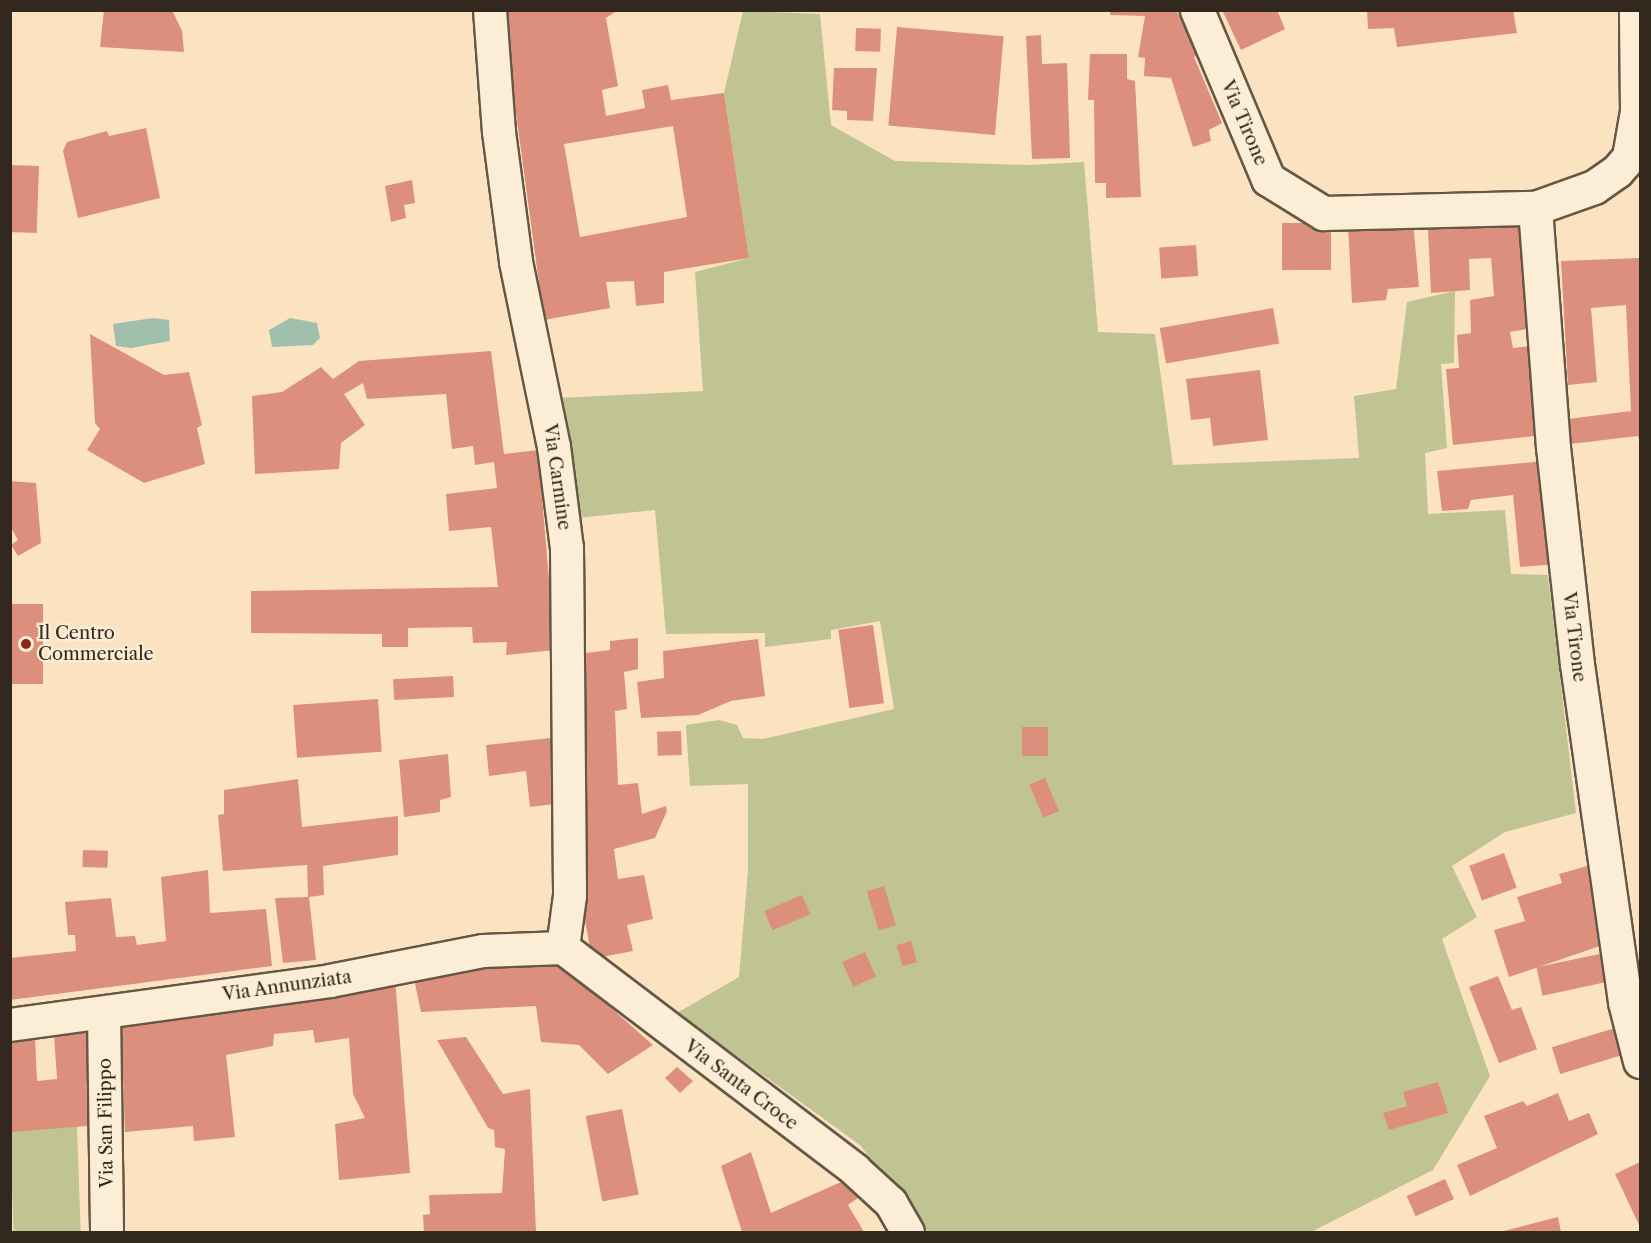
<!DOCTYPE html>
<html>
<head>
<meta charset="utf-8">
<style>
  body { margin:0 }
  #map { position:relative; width:1651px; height:1243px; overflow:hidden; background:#fbe3c1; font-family:"Libre Caslon Text",serif }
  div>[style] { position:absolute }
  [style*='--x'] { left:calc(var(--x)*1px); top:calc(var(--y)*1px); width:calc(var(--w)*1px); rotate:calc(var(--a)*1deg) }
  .green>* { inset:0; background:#c0c392; transform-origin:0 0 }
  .water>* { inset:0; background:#a0bfad }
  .building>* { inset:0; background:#dc8f7d; transform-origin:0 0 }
  .roads { filter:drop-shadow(2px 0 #645746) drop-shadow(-2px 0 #645746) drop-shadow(0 2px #645746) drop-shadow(0 -2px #645746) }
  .minor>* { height:32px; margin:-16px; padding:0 16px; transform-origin:16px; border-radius:16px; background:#fcedd7 }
  .tertiary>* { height:33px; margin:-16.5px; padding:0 16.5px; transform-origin:16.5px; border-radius:16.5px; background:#fcedd7 }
  .dots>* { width:16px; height:16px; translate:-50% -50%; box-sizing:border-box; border:3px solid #fcedd7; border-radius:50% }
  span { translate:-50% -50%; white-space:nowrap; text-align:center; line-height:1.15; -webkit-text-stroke:4.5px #fcedd7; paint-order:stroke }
  .street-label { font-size:18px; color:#32281d }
  .poi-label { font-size:18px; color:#32281d }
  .left { translate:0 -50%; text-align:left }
  .frame { position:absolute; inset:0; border:12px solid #32281d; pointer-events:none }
</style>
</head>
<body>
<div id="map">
  <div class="green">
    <div style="clip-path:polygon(743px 11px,820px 14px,831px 125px,895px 161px,1029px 165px,1084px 162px,1098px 332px,1155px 334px,1173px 465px,1359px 458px,1354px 396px,1396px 389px,1407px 302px,1455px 291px,1454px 363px,1441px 364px,1447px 448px,1425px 453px,1428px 514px,1505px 510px,1511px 574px,1548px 575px,1576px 813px,1505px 832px,1452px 866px,1477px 917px,1442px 939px,1490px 1076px,1433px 1170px,1311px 1232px,928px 1232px,860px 1145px,677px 1013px,739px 977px,748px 871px,748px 784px,690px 786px,686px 725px,719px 720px,737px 725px,743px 738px,763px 739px,894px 709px,880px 621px,831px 630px,831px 639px,765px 647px,765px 633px,666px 634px,655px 510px,577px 518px,557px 398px,703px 391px,695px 272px,749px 258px,724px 93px)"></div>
    <div style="left:77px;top:1127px;width:105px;height:67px;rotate:88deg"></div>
  </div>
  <div class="water">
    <div style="clip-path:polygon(153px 318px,169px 320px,170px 341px,131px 348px,116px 346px,113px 324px)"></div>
    <div style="clip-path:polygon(290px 318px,317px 323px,320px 338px,313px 345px,272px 347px,269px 330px)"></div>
  </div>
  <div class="building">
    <div style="clip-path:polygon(104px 10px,172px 10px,182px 31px,184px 52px,100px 47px)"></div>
    <div style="clip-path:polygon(evenodd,502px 10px,618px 10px,606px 18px,618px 86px,602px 90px,606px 116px,645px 108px,642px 90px,668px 85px,671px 100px,724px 93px,749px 258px,664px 272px,664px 303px,636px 306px,634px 281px,606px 282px,610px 308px,544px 320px,502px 10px,673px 126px,687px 217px,580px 237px,564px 144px,673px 126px)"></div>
    <div style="clip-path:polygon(1110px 10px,1176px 10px,1201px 54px,1194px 57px,1222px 123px,1209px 130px,1211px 141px,1193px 147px,1171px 78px,1144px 76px,1145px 58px,1138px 57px,1145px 16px,1110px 15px)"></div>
    <div style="clip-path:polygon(1222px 10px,1277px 10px,1285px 29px,1241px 50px)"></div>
    <div style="clip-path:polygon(1367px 10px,1513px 10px,1517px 33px,1397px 47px,1394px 28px,1368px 29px)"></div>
    <div style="left:897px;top:27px;width:107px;height:99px;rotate:5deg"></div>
    <div style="left:856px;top:28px;width:25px;height:23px;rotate:2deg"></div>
    <div style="clip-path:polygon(1041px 35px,1042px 64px,1067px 63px,1070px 158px,1032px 159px,1026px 36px)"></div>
    <div style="clip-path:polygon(1090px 54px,1127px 54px,1127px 79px,1135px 81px,1141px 197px,1106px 198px,1106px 183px,1095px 183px,1094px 100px,1088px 100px)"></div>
    <div style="clip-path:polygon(834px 68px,877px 68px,873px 121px,847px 120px,847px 111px,832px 110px)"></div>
    <div style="clip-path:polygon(146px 128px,160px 198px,78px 218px,63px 151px,67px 142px,107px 131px,109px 136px)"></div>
    <div style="left:10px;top:165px;width:29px;height:67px;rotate:2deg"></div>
    <div style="clip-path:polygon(412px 180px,415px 203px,404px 205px,406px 218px,391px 222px,385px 186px)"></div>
    <div style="clip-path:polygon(1413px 221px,1419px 287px,1388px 289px,1386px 300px,1352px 303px,1348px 224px)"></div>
    <div style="clip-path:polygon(1525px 221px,1538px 327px,1510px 332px,1513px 348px,1537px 345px,1544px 435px,1453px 445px,1446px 369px,1459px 368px,1457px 335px,1471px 333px,1470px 300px,1494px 296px,1491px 258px,1469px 259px,1470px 290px,1431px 293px,1428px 229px)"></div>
    <div style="left:1282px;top:223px;width:49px;height:47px"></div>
    <div style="left:1196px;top:245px;width:31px;height:37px;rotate:86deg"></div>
    <div style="clip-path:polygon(1640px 258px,1640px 442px,1638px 436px,1570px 444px,1568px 419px,1631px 411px,1626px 305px,1591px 308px,1597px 382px,1568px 385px,1561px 261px)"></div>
    <div style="left:1273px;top:308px;width:36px;height:115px;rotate:80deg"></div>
    <div style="clip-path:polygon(90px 334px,164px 375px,189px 372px,202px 425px,197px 428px,205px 464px,144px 483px,87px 450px,100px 429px,95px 423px)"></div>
    <div style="clip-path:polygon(491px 351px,504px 454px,538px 450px,555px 650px,506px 655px,507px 642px,473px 643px,472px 627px,408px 628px,408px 647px,382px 647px,382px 634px,251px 633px,251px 591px,498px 587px,491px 527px,449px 531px,446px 494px,497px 488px,494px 462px,475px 465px,473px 446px,452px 449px,446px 394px,367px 399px,363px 383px,344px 394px,365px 425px,341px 443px,339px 469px,255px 474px,252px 396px,282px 392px,321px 367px,333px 379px,359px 361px)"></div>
    <div style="clip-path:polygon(1260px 370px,1268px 440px,1213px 446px,1210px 418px,1191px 420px,1186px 379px)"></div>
    <div style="clip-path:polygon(1545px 461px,1556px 564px,1520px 567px,1513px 495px,1471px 500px,1468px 509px,1442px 511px,1437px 471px)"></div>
    <div style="clip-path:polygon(10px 481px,36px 483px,41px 543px,18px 556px,11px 545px,18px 540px,10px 526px)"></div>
    <div style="left:10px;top:604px;width:33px;height:80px"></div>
    <div style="left:873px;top:625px;width:79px;height:35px;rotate:82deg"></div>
    <div style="clip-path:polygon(638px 638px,638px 669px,624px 672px,627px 709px,615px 711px,618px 785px,638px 783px,642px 814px,666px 806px,667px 811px,655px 838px,614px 849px,618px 879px,644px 875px,653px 919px,627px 925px,633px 951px,592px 959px,582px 904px,578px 654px,610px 650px,610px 641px)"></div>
    <div style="clip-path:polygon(758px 639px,765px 696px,731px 701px,698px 715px,641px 718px,637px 682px,664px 678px,663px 651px)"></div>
    <div style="left:453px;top:676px;width:21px;height:60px;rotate:87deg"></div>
    <div style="left:378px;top:699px;width:53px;height:85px;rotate:86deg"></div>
    <div style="left:1022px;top:727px;width:26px;height:29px"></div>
    <div style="left:681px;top:731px;width:24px;height:24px;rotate:88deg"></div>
    <div style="clip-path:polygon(560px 737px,563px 803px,530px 807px,526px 771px,489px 776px,486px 745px)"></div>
    <div style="clip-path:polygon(448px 754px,451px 797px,440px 800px,440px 812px,404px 817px,399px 760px)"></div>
    <div style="left:1045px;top:778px;width:36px;height:17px;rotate:67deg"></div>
    <div style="clip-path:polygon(298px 779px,302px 827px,398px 816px,398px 855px,323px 866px,324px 895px,309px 897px,316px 960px,283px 963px,275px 898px,308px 897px,307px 865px,223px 871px,218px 815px,224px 814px,224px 790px)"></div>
    <div style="left:83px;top:850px;width:25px;height:17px;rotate:2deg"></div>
    <div style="left:1504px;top:853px;width:37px;height:37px;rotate:70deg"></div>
    <div style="clip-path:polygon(1587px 866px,1603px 945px,1509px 977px,1494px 930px,1525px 921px,1517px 897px,1562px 883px,1559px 874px)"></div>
    <div style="clip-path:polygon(208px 870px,210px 913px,266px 909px,272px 966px,10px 1000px,10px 958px,76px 951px,75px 935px,68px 935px,65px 902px,111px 898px,116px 937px,135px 936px,137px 945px,166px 941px,161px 877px)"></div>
    <div style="left:884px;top:886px;width:41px;height:18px;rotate:73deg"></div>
    <div style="left:802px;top:895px;width:21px;height:41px;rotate:67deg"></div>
    <div style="left:911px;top:941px;width:22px;height:15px;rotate:74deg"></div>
    <div style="left:865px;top:952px;width:27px;height:25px;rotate:66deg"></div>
    <div style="left:1604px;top:953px;width:29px;height:69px;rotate:78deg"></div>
    <div style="clip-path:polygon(497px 960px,550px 961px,592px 991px,653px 1045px,608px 1074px,579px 1045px,541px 1042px,536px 1006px,421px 1012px,413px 974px)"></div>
    <div style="clip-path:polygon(1498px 976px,1512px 1010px,1521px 1007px,1537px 1049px,1499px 1063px,1469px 987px)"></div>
    <div style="clip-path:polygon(395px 977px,410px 1173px,339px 1180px,335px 1124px,365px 1118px,353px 1094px,349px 1038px,315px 1043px,313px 1030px,274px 1034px,273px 1046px,226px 1055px,235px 1137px,194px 1141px,193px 1126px,125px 1132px,121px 1024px)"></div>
    <div style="left:1615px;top:1028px;width:28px;height:66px;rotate:73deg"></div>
    <div style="clip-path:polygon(93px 1029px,101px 1125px,10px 1132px,10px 1040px,35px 1037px,37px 1081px,57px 1079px,54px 1034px)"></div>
    <div style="clip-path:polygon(466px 1037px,503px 1094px,530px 1089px,536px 1232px,424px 1232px,423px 1215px,430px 1214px,429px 1195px,502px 1193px,505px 1149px,495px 1147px,494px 1130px,488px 1128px,437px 1040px)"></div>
    <div style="clip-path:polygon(677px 1067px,693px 1081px,680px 1093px,665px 1078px)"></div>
    <div style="clip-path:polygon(1438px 1082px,1448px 1113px,1389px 1130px,1383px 1113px,1407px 1106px,1403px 1092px)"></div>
    <div style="clip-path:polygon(1558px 1093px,1569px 1121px,1589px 1113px,1598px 1134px,1470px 1196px,1457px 1165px,1497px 1148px,1484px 1116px,1523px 1101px,1527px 1106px)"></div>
    <div style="left:622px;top:1109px;width:87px;height:37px;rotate:79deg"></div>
    <div style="clip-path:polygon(751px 1152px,771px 1213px,841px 1182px,859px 1197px,848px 1205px,864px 1232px,742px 1232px,721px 1166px)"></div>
    <div style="clip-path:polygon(1640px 1162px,1640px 1227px,1615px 1174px)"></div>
    <div style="left:1445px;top:1179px;width:22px;height:42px;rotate:66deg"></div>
    <div style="clip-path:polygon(1558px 1217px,1561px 1232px,1500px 1232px)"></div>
  </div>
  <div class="roads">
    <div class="minor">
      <div style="--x:490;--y:10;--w:122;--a:85.8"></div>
      <div style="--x:499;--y:132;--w:131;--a:82.5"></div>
      <div style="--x:516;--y:262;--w:189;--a:78.4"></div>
      <div style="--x:554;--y:447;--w:102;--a:82.7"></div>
      <div style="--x:567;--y:548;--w:348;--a:89.5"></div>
      <div style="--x:570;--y:896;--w:52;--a:97.7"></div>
      <div style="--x:563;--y:948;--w:367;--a:37.2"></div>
      <div style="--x:855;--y:1170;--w:49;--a:42.5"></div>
      <div style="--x:891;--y:1203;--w:34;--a:60"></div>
      <div style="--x:104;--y:1014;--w:218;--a:89.2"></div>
      <div style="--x:10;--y:1025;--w:323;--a:-7.8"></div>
      <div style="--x:330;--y:981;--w:156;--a:-11.1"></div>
      <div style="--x:483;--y:951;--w:80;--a:-2.1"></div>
    </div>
    <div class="tertiary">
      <div style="--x:1197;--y:10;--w:183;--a:67.2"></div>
      <div style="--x:1268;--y:179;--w:65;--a:31.7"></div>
      <div style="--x:1323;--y:213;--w:212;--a:-1.4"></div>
      <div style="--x:1535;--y:208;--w:63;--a:-19.6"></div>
      <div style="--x:1594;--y:187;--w:28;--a:-35"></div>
      <div style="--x:1617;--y:171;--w:18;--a:-49"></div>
      <div style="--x:1629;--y:157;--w:47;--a:-80.1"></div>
      <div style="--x:1637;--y:111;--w:101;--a:-90.6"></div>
      <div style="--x:1535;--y:208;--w:240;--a:85.7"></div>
      <div style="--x:1553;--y:447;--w:218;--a:83.7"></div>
      <div style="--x:1577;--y:664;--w:341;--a:81.9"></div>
      <div style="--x:1625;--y:1002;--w:61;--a:75.7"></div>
    </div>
  </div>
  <div class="dots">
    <div style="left:26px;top:644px;background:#8f2418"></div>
  </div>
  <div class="street-label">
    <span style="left:1244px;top:123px;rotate:67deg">Via Tirone</span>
    <span style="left:557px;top:477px;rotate:82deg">Via Carmine</span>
    <span style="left:1574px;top:637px;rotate:83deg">Via Tirone</span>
    <span style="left:287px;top:986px;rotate:-8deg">Via Annunziata</span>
    <span style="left:741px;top:1085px;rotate:37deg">Via Santa Croce</span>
    <span style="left:106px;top:1123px;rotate:-91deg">Via San Filippo</span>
  </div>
  <div class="poi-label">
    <span class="left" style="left:38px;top:644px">Il Centro<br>Commerciale</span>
  </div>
  <div class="frame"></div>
</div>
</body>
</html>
